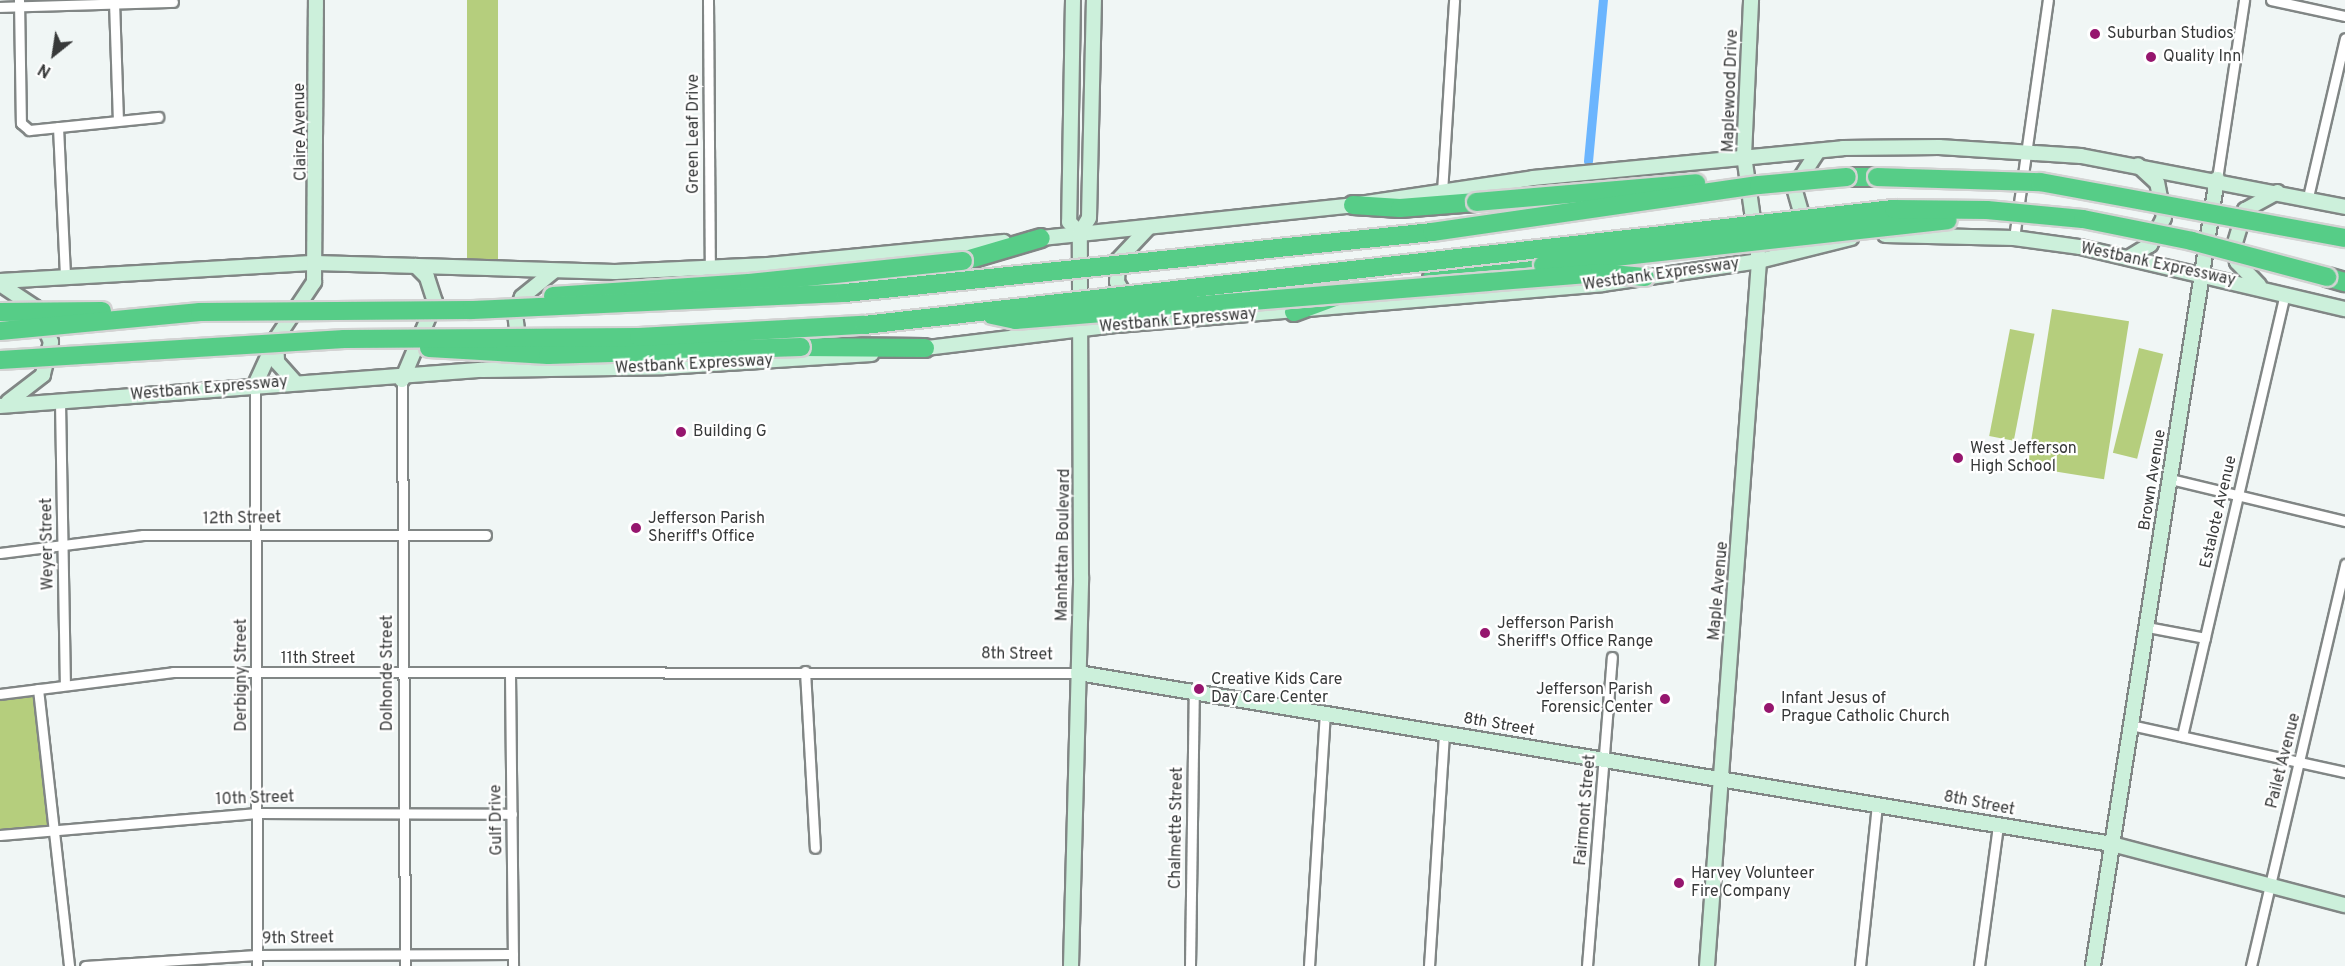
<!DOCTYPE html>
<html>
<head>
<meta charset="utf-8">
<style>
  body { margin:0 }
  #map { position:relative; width:2345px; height:966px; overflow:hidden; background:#f0f6f5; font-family:Overpass,sans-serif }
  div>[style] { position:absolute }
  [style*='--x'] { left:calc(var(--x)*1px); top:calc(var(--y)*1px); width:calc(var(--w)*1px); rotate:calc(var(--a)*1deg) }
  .green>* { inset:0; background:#b5ce7d; transform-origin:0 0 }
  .canal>* { height:9px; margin:-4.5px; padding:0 4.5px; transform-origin:4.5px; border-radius:4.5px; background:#6bb5fe }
  .roads { filter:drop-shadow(2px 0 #818685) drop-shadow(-2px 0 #818685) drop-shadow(0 2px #818685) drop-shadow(0 -2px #818685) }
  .street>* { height:9px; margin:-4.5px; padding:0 4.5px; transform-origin:4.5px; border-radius:4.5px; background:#fff }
  .secondary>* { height:14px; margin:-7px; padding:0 7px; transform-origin:7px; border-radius:7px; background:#ccf0db }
  .highway>* { height:18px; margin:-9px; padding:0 9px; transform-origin:9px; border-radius:9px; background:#56cd87 }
  .bridges { filter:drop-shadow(2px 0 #d3d3d3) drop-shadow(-2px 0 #d3d3d3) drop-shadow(0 2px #d3d3d3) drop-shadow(0 -2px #d3d3d3) }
  .highway-bridge>* { height:18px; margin:-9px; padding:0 9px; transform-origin:9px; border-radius:9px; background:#56cd87 }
  .dots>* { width:16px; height:16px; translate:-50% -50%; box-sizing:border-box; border:3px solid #fff; border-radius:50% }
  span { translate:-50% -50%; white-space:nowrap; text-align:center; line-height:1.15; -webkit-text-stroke:4.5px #fff; paint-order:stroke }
  .poi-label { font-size:16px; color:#373939 }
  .left { translate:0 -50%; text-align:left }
  .right { translate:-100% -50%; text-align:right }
  .street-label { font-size:16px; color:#373939 }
  .north { position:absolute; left:24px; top:24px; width:60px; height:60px; -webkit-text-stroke:4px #fff; paint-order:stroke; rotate:210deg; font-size:16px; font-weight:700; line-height:24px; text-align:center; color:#373939 }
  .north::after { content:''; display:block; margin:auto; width:21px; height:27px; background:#373939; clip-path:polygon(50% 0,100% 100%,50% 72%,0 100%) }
</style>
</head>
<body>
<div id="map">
  <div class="green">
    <div style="left:467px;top:0;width:31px;height:260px"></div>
    <div style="left:2052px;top:309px;width:78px;height:160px;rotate:9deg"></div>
    <div style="left:2010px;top:329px;width:25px;height:109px;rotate:11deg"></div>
    <div style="left:2139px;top:348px;width:25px;height:108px;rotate:14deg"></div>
    <div style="clip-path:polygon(38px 689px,52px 828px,0 835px,0 694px)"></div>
  </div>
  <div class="canal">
    <div style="--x:1588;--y:161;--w:162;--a:-84.7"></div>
  </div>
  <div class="roads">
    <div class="street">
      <div style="--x:19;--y:0;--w:123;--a:89.1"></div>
      <div style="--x:21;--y:123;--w:11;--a:41"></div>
      <div style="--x:29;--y:130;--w:130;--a:-5.8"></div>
      <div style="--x:708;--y:0;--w:268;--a:89.6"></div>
      <div style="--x:2271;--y:0;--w:76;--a:12.2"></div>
      <div style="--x:114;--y:1;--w:118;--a:88.1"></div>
      <div style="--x:0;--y:7;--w:173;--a:-1.7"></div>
      <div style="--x:58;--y:127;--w:151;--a:87.3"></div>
      <div style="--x:2217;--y:179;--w:181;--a:-81.4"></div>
      <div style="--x:1442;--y:192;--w:192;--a:-86.4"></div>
      <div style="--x:2308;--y:197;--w:163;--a:-76.9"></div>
      <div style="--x:2014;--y:238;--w:240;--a:-81.9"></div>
      <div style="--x:402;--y:380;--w:586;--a:89.71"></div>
      <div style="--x:255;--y:385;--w:581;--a:89.8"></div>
      <div style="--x:60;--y:402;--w:283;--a:89"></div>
      <div style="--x:2170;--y:479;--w:180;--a:13.5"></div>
      <div style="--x:0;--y:553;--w:144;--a:-7.2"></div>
      <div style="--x:143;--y:535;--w:343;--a:0"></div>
      <div style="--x:2147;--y:627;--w:59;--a:10.7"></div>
      <div style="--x:805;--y:671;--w:177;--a:86.8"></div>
      <div style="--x:510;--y:674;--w:292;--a:89.4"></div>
      <div style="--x:38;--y:689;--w:279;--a:83.6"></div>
      <div style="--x:0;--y:694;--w:174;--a:-7.2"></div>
      <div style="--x:173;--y:672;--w:905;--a:0.06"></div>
      <div style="--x:2131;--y:725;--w:219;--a:12.4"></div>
      <div style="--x:2182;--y:736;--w:455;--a:-76.9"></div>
      <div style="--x:0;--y:835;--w:258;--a:-4.9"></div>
      <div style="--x:257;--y:813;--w:255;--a:0.2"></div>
      <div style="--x:85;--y:966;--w:172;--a:-3.7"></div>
      <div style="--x:257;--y:955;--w:256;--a:-0.2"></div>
      <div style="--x:1190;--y:966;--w:275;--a:-89.2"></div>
      <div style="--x:1309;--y:966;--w:254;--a:-86.4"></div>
      <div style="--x:1429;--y:966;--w:233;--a:-86.3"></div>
      <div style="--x:1587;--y:966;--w:310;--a:-85.4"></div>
      <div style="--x:1860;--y:966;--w:164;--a:-84"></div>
      <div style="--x:1979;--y:966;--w:142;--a:-82.3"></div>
      <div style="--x:2251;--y:966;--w:413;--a:-76.8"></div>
    </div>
    <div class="secondary">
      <div style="--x:1073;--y:0;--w:222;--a:91"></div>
      <div style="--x:1069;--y:222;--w:16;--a:45"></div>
      <div style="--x:1805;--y:226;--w:40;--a:-106"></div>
      <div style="--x:1794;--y:188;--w:44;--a:-57"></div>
      <div style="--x:1885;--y:235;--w:129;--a:1.3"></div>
      <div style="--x:2014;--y:238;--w:67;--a:7.8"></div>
      <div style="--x:2080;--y:247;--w:272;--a:13.2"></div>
      <div style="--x:1032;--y:239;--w:323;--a:-6"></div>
      <div style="--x:1353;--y:205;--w:182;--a:-8.5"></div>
      <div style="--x:1533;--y:178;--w:311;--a:-5.5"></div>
      <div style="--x:1843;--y:148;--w:96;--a:-0.6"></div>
      <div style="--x:1939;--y:147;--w:142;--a:3.6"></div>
      <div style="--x:2081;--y:156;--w:269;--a:10.9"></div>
      <div style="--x:2128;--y:258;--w:26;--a:-31"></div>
      <div style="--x:2150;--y:245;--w:30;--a:-63"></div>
      <div style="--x:2164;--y:218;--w:36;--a:-101"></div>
      <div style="--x:2157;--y:183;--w:26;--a:-137"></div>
      <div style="--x:0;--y:281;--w:316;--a:-3.3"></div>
      <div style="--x:315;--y:263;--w:300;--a:1.7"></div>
      <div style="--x:615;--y:272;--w:153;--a:-2.6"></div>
      <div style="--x:768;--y:265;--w:237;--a:-5.6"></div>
      <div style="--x:0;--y:284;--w:43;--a:33.7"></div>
      <div style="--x:36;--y:308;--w:37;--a:66"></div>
      <div style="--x:51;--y:342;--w:34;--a:104"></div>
      <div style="--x:43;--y:375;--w:44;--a:142.4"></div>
      <div style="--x:2259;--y:285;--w:32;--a:-134"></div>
      <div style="--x:2237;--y:262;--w:16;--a:-101"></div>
      <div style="--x:2234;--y:246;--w:38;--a:-73"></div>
      <div style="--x:2245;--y:210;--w:37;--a:-29"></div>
      <div style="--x:1129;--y:302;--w:23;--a:-121"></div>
      <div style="--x:1117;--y:282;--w:22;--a:-87"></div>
      <div style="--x:1118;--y:260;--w:45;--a:-46.8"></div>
      <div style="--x:276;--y:341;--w:21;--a:87"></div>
      <div style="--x:277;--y:362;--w:27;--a:48"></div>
      <div style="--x:519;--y:346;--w:31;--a:-97"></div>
      <div style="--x:515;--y:315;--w:19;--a:-69"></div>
      <div style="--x:522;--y:297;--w:41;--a:-39.1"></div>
      <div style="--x:918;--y:349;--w:200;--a:-6.9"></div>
      <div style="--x:1117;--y:325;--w:487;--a:-4.8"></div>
      <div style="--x:1602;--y:284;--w:159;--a:-8.3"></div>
      <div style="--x:1759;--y:261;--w:95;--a:-14"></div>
      <div style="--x:402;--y:380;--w:85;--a:-67.1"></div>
      <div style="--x:435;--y:302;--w:26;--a:-108"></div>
      <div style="--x:427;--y:277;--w:16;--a:-135"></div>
      <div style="--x:255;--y:385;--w:51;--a:-65.5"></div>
      <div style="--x:276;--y:339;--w:69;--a:-56.3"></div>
      <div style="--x:314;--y:282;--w:282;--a:-89.6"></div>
      <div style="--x:0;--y:406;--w:483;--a:-4.3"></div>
      <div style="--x:482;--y:370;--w:182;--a:-0.9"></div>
      <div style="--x:664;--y:367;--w:208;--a:-3.6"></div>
      <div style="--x:1078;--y:673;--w:1048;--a:9.39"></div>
      <div style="--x:2112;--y:844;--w:241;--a:14.7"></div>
      <div style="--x:1071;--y:966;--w:389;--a:-88.5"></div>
      <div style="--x:1081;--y:577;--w:344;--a:-90.2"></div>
      <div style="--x:1080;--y:233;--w:17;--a:-59"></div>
      <div style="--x:1089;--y:218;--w:218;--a:-88.7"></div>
      <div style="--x:1707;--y:966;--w:707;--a:-85.78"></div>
      <div style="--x:1759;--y:261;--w:106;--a:-98.1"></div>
      <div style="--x:1744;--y:156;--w:156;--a:-87.4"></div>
      <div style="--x:2093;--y:966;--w:797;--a:-81.05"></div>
    </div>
    <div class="highway">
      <div style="--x:1847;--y:177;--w:30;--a:0"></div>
      <div style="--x:1353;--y:205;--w:47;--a:3.7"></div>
      <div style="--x:1400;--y:208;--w:76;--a:-4.5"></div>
      <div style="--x:963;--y:261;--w:81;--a:-16.4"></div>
      <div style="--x:2327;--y:277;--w:19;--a:16"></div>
      <div style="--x:1432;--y:278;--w:112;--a:-6.7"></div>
      <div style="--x:1294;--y:312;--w:44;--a:-20.1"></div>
      <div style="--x:801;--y:347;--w:124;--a:0.5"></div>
    </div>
  </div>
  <div class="bridges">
    <div class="highway-bridge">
      <div style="--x:1877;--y:177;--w:163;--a:1.8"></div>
      <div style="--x:2040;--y:182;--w:310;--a:10.4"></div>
      <div style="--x:1476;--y:202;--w:221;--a:-4.9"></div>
      <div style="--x:1543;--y:265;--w:407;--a:-6.3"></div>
      <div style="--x:553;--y:296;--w:196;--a:-3.8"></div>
      <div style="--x:749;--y:283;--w:215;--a:-5.9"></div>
      <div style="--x:0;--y:312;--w:102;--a:-0.6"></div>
      <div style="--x:992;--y:315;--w:24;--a:12"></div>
      <div style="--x:1015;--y:320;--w:587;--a:-4.59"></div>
      <div style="--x:1600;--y:273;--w:45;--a:5.1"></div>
      <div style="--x:0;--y:331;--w:201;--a:-5.4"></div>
      <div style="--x:200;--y:312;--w:271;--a:-0.4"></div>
      <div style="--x:471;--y:310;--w:374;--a:-2.6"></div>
      <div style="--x:845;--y:293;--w:590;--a:-5.93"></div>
      <div style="--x:1432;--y:232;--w:330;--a:-8.2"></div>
      <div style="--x:1759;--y:185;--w:88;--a:-5.2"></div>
      <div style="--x:429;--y:348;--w:119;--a:3.4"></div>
      <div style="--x:548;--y:355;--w:253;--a:-1.8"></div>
      <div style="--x:0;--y:360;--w:345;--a:-3.5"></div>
      <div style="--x:344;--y:339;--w:295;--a:-0.4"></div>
      <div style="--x:639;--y:337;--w:225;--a:-3.1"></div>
      <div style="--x:864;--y:325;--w:1037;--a:-6.43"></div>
      <div style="--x:1894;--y:209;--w:93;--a:0.6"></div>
      <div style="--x:1987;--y:210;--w:96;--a:5.4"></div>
      <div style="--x:2083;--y:219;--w:111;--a:11.4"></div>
      <div style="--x:2192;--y:241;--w:140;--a:14.9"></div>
    </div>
  </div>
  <div class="dots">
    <div style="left:2095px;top:34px;background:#96166e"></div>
    <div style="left:2151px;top:57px;background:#96166e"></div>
    <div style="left:681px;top:432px;background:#96166e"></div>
    <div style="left:1958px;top:458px;background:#96166e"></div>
    <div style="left:636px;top:528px;background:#96166e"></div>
    <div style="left:1485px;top:633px;background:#96166e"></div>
    <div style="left:1199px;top:689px;background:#96166e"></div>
    <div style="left:1665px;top:699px;background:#96166e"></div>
    <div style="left:1769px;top:708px;background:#96166e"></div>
    <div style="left:1679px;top:883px;background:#96166e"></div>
  </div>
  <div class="poi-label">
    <span class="left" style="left:2107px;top:34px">Suburban Studios</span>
    <span class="left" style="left:2163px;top:57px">Quality Inn</span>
    <span class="left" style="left:693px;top:432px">Building G</span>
    <span class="left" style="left:1970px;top:458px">West Jefferson<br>High School</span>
    <span class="left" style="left:648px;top:528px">Jefferson Parish<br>Sheriff's Office</span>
    <span class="left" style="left:1497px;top:633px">Jefferson Parish<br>Sheriff's Office Range</span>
    <span class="left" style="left:1211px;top:689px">Creative Kids Care<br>Day Care Center</span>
    <span class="right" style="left:1653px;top:699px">Jefferson Parish<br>Forensic Center</span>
    <span class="left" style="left:1781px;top:708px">Infant Jesus of<br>Prague Catholic Church</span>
    <span class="left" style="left:1691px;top:883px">Harvey Volunteer<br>Fire Company</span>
  </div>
  <div class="street-label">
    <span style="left:1731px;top:91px;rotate:-88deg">Maplewood Drive</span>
    <span style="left:301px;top:132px;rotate:-91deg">Claire Avenue</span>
    <span style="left:694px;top:134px;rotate:-90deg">Green Leaf Drive</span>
    <span style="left:2158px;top:265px;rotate:12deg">Westbank Expressway</span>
    <span style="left:1661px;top:275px;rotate:-8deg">Westbank Expressway</span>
    <span style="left:1178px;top:321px;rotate:-5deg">Westbank Expressway</span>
    <span style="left:694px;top:365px;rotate:-3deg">Westbank Expressway</span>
    <span style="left:209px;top:389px;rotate:-5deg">Westbank Expressway</span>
    <span style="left:2153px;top:480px;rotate:-81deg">Brown Avenue</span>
    <span style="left:2219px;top:512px;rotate:-77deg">Estalote Avenue</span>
    <span style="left:242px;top:519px;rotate:-1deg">12th Street</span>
    <span style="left:48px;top:544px;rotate:-91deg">Weyer Street</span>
    <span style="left:1064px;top:545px;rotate:-89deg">Manhattan Boulevard</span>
    <span style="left:1719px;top:591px;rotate:-85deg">Maple Avenue</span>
    <span style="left:1017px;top:655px;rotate:1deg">8th Street</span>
    <span style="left:318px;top:659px">11th Street</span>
    <span style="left:388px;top:673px;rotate:-90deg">Dolhonde Street</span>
    <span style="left:242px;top:675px;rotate:-90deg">Derbigny Street</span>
    <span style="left:1499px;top:725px;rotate:10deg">8th Street</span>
    <span style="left:2284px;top:761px;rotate:-76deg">Pailet Avenue</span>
    <span style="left:255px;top:799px;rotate:-2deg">10th Street</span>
    <span style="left:1979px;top:804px;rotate:11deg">8th Street</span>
    <span style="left:1586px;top:810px;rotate:-85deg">Fairmont Street</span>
    <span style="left:497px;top:820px;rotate:-91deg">Gulf Drive</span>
    <span style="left:1177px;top:828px;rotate:-89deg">Chalmette Street</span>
    <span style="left:298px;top:939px;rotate:-1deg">9th Street</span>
  </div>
  <div class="north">N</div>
</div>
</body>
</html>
